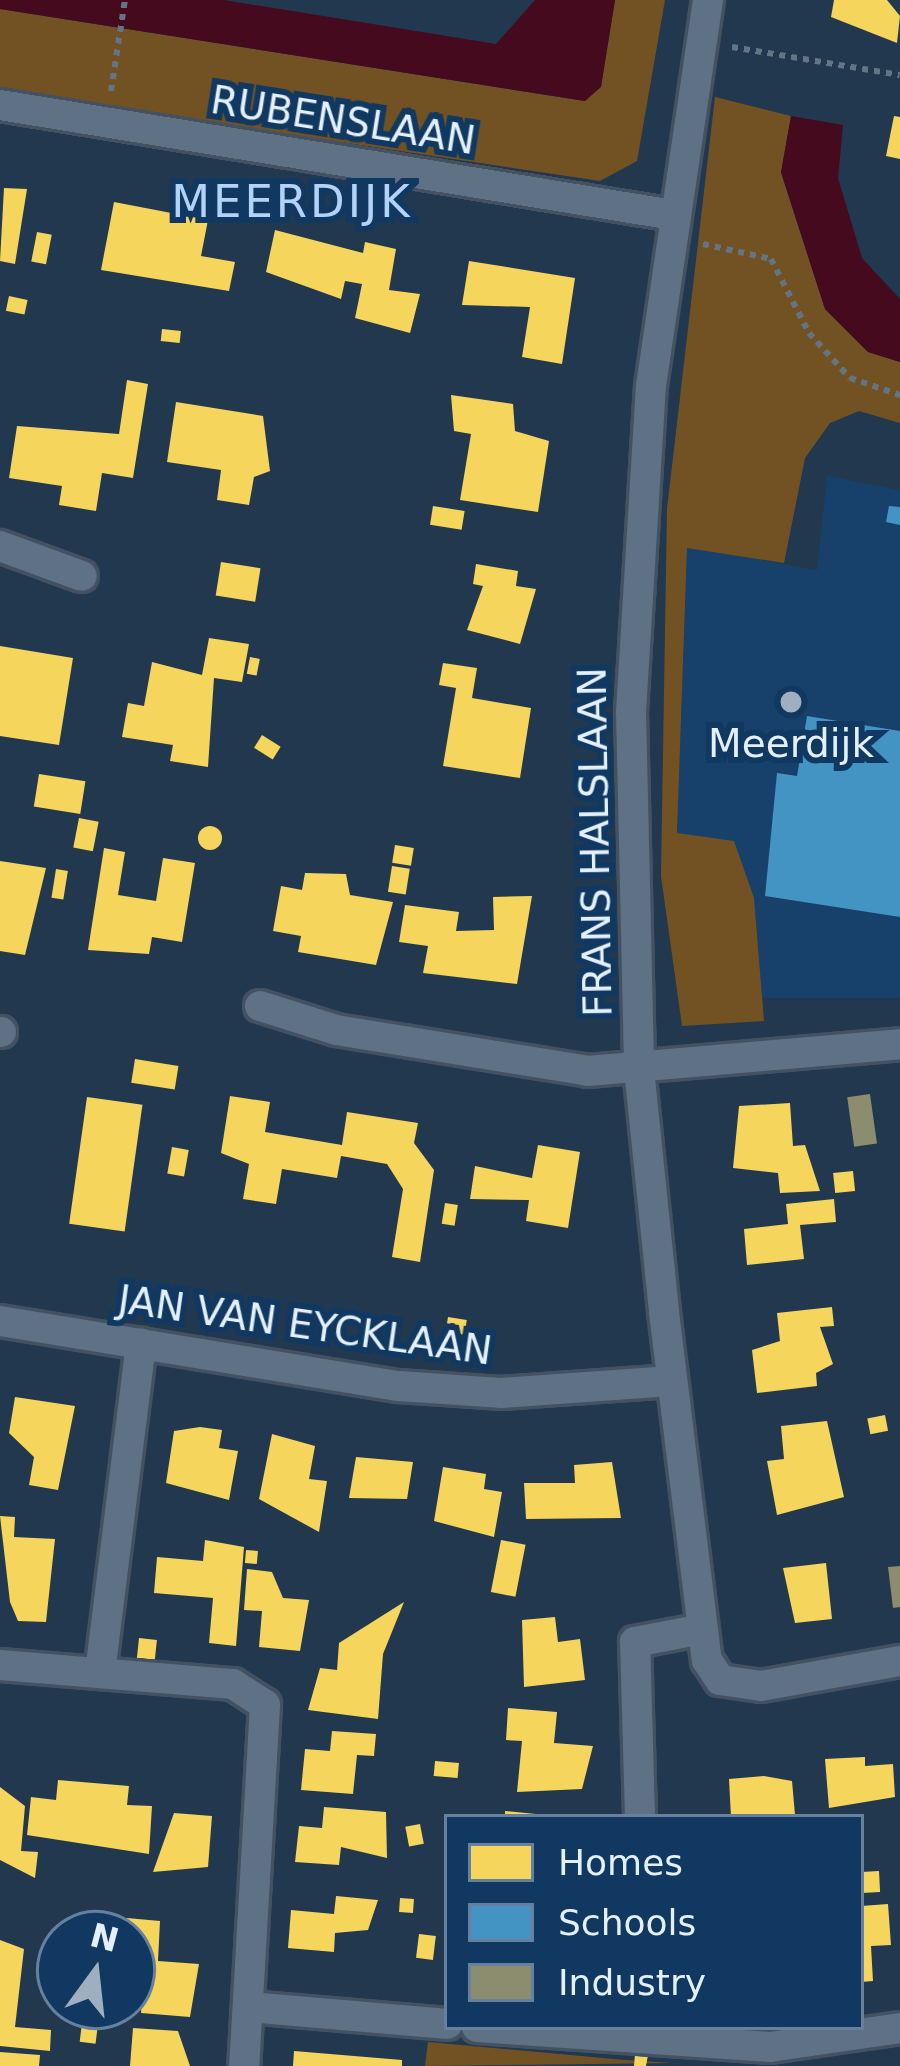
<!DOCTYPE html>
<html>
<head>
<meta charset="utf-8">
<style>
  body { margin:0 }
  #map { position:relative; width:900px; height:2066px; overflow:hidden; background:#22384e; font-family:"DejaVu Sans",sans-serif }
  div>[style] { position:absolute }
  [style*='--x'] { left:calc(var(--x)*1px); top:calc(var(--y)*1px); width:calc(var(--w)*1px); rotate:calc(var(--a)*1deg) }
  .built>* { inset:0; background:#17416b }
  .green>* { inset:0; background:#725223 }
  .water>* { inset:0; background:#450a1d }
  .homes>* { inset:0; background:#f6d55c; transform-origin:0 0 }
  .round { border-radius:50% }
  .schools>* { inset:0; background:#4393c3 }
  .industry>* { inset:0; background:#8c8c6e; transform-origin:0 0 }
  .path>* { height:6px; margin-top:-3px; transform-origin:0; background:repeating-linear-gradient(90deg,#637484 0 6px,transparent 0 12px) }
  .roads { filter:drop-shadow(3px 0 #435161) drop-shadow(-3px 0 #435161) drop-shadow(0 3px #435161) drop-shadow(0 -3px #435161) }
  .street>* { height:30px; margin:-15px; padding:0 15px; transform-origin:15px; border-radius:15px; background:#5e7185 }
  .dots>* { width:33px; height:33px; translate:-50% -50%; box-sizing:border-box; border:6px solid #103860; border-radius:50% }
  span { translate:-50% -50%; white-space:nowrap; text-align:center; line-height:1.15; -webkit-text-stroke:12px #103860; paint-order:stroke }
  .street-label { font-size:39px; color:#e4effc }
  .poi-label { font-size:39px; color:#e4effc }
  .quarter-label { font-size:45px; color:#b2d2f8; letter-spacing:3px }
  .legend { position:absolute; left:444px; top:1814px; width:420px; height:216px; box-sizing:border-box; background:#103860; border:3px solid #65819e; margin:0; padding:15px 21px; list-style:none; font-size:36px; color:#e4effc }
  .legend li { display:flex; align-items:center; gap:24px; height:60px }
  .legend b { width:60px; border:3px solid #65819e }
  .north { position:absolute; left:36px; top:1910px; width:120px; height:120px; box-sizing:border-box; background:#103860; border:3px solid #65819e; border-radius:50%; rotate:15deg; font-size:33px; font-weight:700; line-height:48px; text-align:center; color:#e4effc }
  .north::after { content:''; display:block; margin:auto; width:42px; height:54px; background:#a0afbf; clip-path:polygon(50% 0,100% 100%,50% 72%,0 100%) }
</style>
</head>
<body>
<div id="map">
  <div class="built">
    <div style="clip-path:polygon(827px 476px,900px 490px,900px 998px,762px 998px,754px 898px,677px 834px,687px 547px,817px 570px)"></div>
  </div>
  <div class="green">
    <div style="clip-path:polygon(615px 0,665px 0,637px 161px,600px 181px,0 91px,0 9px,585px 101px,601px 86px)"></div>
    <div style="clip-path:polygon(715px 97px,791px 116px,781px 173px,825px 309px,868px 352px,900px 362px,900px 423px,859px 411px,830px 423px,805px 458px,784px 563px,687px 548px,677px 833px,734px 841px,754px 898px,764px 1021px,682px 1026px,661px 876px,667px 509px)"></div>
    <div style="clip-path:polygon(428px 2042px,625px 2060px,673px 2063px,425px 2066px)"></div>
  </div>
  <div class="water">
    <div style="clip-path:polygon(0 0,224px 0,496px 44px,535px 0,615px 0,601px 87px,585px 101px,0 9px)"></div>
    <div style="clip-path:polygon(791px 116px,843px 125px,838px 178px,862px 258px,900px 299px,900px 362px,868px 352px,825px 309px,781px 172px)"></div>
  </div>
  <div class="homes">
    <div style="clip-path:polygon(834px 0,887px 0,900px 16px,897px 43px,831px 17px)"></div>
    <div style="clip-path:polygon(894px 116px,900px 117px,900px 159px,886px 156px)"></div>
    <div style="clip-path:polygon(4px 188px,27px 189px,15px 264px,0 261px)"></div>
    <div style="clip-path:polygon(114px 202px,208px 220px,201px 256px,235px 262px,229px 291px,101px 270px)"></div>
    <div style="clip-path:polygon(275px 230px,363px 253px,365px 242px,396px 249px,389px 290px,420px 294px,410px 333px,355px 318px,362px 284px,345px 281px,341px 299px,266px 272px)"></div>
    <div style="left:37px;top:232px;width:15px;height:30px;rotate:11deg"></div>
    <div style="clip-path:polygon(469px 261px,575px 278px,562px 364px,522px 357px,530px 307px,462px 305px)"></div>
    <div style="left:9px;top:296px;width:19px;height:15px;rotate:12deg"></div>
    <div style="left:162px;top:329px;width:19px;height:12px;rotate:6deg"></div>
    <div style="clip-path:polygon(127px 380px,148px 384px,133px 478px,102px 473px,96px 511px,59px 505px,62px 486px,9px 478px,17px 426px,119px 434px)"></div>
    <div style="clip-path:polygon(451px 395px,513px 404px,515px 431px,549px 441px,538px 512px,460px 500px,471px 434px,454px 431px)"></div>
    <div style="clip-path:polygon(176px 402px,263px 416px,270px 471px,254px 477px,249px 505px,217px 500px,221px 470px,167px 462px)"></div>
    <div style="left:433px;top:506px;width:32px;height:19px;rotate:9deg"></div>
    <div style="left:221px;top:562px;width:40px;height:34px;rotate:9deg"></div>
    <div style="clip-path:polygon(476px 564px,518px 571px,516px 586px,536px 589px,520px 644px,467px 630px,483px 586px,473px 584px)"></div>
    <div style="clip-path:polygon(209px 638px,249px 644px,242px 682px,214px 678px,208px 767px,170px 761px,173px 745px,122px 737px,128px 703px,144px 706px,152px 662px,202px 675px)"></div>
    <div style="clip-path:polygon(0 646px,73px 658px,59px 745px,0 736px)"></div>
    <div style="left:250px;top:657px;width:10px;height:17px;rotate:11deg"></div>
    <div style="clip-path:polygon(443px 663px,477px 668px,472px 698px,531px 708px,520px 778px,443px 766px,456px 688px,439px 685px)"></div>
    <div style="left:262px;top:735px;width:22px;height:15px;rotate:32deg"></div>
    <div style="left:39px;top:774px;width:47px;height:33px;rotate:9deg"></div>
    <div style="left:79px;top:818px;width:20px;height:30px;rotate:11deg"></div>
    <div class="round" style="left:198px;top:826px;width:24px;height:24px"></div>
    <div style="left:395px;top:845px;width:19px;height:18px;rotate:9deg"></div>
    <div style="clip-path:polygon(104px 848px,125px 852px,118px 895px,156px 901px,163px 858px,195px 863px,182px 942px,152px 937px,149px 954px,88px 950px)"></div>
    <div style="clip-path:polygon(0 861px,46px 868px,25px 955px,0 951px)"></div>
    <div style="left:392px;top:866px;width:18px;height:26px;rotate:9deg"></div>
    <div style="left:56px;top:869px;width:12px;height:29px;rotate:9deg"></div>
    <div style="clip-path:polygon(305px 873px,346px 874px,350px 895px,393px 902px,376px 965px,298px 952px,301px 936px,273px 931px,281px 886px,302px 890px)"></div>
    <div style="clip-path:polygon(532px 896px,517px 984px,423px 973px,428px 946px,399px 942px,405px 905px,459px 912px,456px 931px,494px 930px,493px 897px)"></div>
    <div style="left:135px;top:1059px;width:44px;height:24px;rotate:9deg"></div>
    <div style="clip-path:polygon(230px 1096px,270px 1102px,265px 1132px,342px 1145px,347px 1112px,418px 1123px,414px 1143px,434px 1170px,420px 1262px,392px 1257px,403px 1189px,387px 1164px,341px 1156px,337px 1178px,282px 1169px,276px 1204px,243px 1199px,249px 1164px,221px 1153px)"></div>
    <div style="left:87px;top:1097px;width:56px;height:128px;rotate:8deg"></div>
    <div style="clip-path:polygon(790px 1103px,793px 1146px,805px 1145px,820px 1191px,780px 1193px,778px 1173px,733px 1168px,739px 1106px)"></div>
    <div style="clip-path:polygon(538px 1145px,580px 1152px,568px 1228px,526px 1221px,529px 1200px,470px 1199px,475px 1166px,532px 1178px)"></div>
    <div style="left:172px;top:1147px;width:17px;height:27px;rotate:10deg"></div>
    <div style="left:853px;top:1171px;width:20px;height:20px;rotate:84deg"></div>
    <div style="clip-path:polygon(834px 1199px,836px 1222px,800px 1225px,804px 1259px,747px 1265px,744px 1229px,788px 1224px,786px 1204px)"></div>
    <div style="left:445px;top:1203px;width:13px;height:21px;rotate:9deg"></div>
    <div style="clip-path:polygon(832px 1307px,834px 1326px,820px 1327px,833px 1364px,816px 1373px,817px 1386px,757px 1393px,752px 1350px,780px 1341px,777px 1313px)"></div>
    <div style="left:448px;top:1317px;width:19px;height:15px;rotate:9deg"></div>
    <div style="clip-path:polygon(15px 1397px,75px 1406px,58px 1490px,29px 1485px,34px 1457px,9px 1433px)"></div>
    <div style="left:885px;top:1415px;width:16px;height:18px;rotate:79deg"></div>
    <div style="clip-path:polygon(827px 1421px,844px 1497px,777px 1515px,767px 1461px,784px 1459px,781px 1426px)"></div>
    <div style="clip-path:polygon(200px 1427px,222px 1430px,219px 1448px,238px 1451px,229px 1500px,166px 1483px,174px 1431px)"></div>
    <div style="clip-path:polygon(272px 1434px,315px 1446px,309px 1479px,327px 1481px,319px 1532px,259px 1499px)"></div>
    <div style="clip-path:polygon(356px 1457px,413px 1462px,407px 1499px,349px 1498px)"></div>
    <div style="clip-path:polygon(612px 1462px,621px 1518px,526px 1519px,524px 1483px,575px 1483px,574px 1465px)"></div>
    <div style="clip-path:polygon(443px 1467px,486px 1474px,484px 1489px,502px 1492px,494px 1537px,434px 1521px)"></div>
    <div style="clip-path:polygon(0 1516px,15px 1517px,14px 1537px,55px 1539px,46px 1622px,18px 1621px,10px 1602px)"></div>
    <div style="clip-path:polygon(205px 1540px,244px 1547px,236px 1646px,209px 1643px,213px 1598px,154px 1593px,157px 1557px,203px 1561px)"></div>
    <div style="left:501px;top:1540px;width:25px;height:53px;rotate:11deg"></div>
    <div style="left:246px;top:1550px;width:12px;height:13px;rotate:5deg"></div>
    <div style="clip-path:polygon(826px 1563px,832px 1619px,795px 1623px,783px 1568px)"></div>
    <div style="clip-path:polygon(247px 1569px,272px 1572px,283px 1598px,309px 1600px,300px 1651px,259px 1647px,262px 1611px,244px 1610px)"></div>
    <div style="clip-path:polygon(404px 1602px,383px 1654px,378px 1719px,308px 1710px,320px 1668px,337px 1670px,339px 1643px)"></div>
    <div style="clip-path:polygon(555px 1617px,558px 1642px,580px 1639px,585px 1680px,524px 1687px,522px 1620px)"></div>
    <div style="left:139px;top:1638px;width:18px;height:20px;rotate:6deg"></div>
    <div style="clip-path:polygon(508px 1708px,557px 1712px,554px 1743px,593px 1746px,582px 1789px,517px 1792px,522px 1741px,506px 1740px)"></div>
    <div style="clip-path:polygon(332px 1731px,376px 1734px,374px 1756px,357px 1755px,353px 1794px,301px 1790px,305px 1749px,330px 1751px)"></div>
    <div style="clip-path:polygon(865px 1757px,865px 1766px,893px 1764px,895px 1797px,829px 1808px,825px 1759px)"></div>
    <div style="left:435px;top:1761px;width:24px;height:15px;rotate:5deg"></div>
    <div style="clip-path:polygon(764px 1776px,792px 1781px,795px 1815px,731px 1817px,729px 1779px)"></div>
    <div style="clip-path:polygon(58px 1780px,129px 1786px,127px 1805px,152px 1806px,149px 1854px,27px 1835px,31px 1797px,56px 1800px)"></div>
    <div style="clip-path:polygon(0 1787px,25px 1806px,21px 1851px,38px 1852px,35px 1878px,0 1860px)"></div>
    <div style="clip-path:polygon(324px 1807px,386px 1812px,387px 1858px,341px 1847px,339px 1865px,295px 1862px,299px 1826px,322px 1828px)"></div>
    <div style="clip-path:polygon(505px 1811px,536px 1814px,536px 1817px,505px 1817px)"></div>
    <div style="clip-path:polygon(174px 1813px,212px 1816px,208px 1867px,153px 1872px)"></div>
    <div style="left:420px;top:1824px;width:20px;height:15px;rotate:79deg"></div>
    <div style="left:879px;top:1871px;width:21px;height:18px;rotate:87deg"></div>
    <div style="clip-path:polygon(336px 1896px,378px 1900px,368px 1930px,335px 1933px,334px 1952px,288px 1948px,291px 1910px,334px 1914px)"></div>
    <div style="left:400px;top:1898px;width:14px;height:14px;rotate:4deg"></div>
    <div style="clip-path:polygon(888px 1904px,891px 1945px,871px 1946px,873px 1981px,861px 1982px,861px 1906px)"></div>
    <div style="clip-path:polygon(127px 1918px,160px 1921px,158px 1961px,199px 1964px,190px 2017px,141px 2013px,145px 1961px,132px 1960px)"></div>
    <div style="left:419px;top:1934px;width:17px;height:24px;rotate:7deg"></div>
    <div style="clip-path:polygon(0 1940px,24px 1949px,15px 2027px,51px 2030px,50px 2051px,0 2046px)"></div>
    <div style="left:82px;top:2023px;width:16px;height:19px;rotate:7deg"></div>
    <div style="clip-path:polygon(133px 2028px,178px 2031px,190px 2066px,130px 2066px)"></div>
    <div style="clip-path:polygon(294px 2051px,402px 2060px,402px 2066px,293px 2066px)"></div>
    <div style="clip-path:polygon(0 2052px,40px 2055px,39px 2066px,0 2066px)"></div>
    <div style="clip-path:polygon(635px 2054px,648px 2055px,646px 2066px,634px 2066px)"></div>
  </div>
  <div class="schools">
    <div style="clip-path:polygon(889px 506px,900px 507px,900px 525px,886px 522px)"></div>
    <div style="clip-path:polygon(807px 716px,900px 731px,900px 917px,765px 896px,777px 773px,797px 776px)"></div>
  </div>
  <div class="industry">
    <div style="left:870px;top:1094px;width:50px;height:23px;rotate:82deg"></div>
    <div style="clip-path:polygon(900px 1566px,900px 1607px,893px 1608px,888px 1567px)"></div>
  </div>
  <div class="path">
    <div style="--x:732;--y:47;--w:170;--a:9.5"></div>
    <div style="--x:111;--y:91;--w:92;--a:-81.3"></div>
    <div style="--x:703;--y:244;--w:70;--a:12.4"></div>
    <div style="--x:771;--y:259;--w:83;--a:62.8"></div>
    <div style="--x:809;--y:333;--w:61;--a:47.7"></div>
    <div style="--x:850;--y:378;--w:53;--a:18.8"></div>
  </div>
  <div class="roads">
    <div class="street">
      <div style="--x:708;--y:0;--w:389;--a:98.4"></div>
      <div style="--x:651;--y:385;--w:327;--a:93.5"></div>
      <div style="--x:631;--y:711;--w:358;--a:88.7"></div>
      <div style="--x:639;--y:1069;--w:244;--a:84.1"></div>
      <div style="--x:664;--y:1312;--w:351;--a:83"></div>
      <div style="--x:707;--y:1660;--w:24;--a:57"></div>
      <div style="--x:720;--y:1680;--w:41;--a:8.3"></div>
      <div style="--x:761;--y:1686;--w:141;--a:-10.2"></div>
      <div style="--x:0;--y:105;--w:682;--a:9.28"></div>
      <div style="--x:0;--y:546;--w:87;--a:20.1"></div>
      <div style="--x:260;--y:1006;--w:80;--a:17.5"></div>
      <div style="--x:336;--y:1030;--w:255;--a:9.2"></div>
      <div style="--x:588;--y:1071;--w:313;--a:-4.9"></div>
      <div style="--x:0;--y:1032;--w:1;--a:0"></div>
      <div style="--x:0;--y:1321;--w:404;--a:9.3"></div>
      <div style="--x:399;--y:1386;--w:102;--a:3.9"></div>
      <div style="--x:501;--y:1393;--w:171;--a:-4"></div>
      <div style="--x:0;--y:1665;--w:234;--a:4.7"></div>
      <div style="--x:233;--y:1684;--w:38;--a:33"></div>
      <div style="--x:265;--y:1705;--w:362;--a:93.3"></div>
      <div style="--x:100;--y:1673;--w:332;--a:-82.9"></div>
      <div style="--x:640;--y:1817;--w:175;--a:-91.6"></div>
      <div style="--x:635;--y:1642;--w:69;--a:-10.8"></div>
      <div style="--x:249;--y:2007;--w:199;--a:4.9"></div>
      <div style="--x:477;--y:2027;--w:294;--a:3.9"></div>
      <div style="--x:770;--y:2047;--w:131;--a:-8.3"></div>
    </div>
  </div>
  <div class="dots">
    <div style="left:791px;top:702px;background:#a0afbf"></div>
  </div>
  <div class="street-label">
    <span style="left:343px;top:121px;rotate:9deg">RUBENSLAAN</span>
    <span style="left:596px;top:842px;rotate:-91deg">FRANS HALSLAAN</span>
    <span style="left:305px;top:1326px;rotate:8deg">JAN VAN EYCKLAAN</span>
  </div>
  <div class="poi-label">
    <span style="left:791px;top:744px">Meerdijk</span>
  </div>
  <div class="quarter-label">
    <span style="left:292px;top:202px">MEERDIJK</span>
  </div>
  <ul class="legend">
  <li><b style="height:33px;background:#f6d55c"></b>Homes</li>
  <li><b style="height:33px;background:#4393c3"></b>Schools</li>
  <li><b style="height:33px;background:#8c8c6e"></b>Industry</li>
  </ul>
  <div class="north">N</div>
</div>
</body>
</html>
